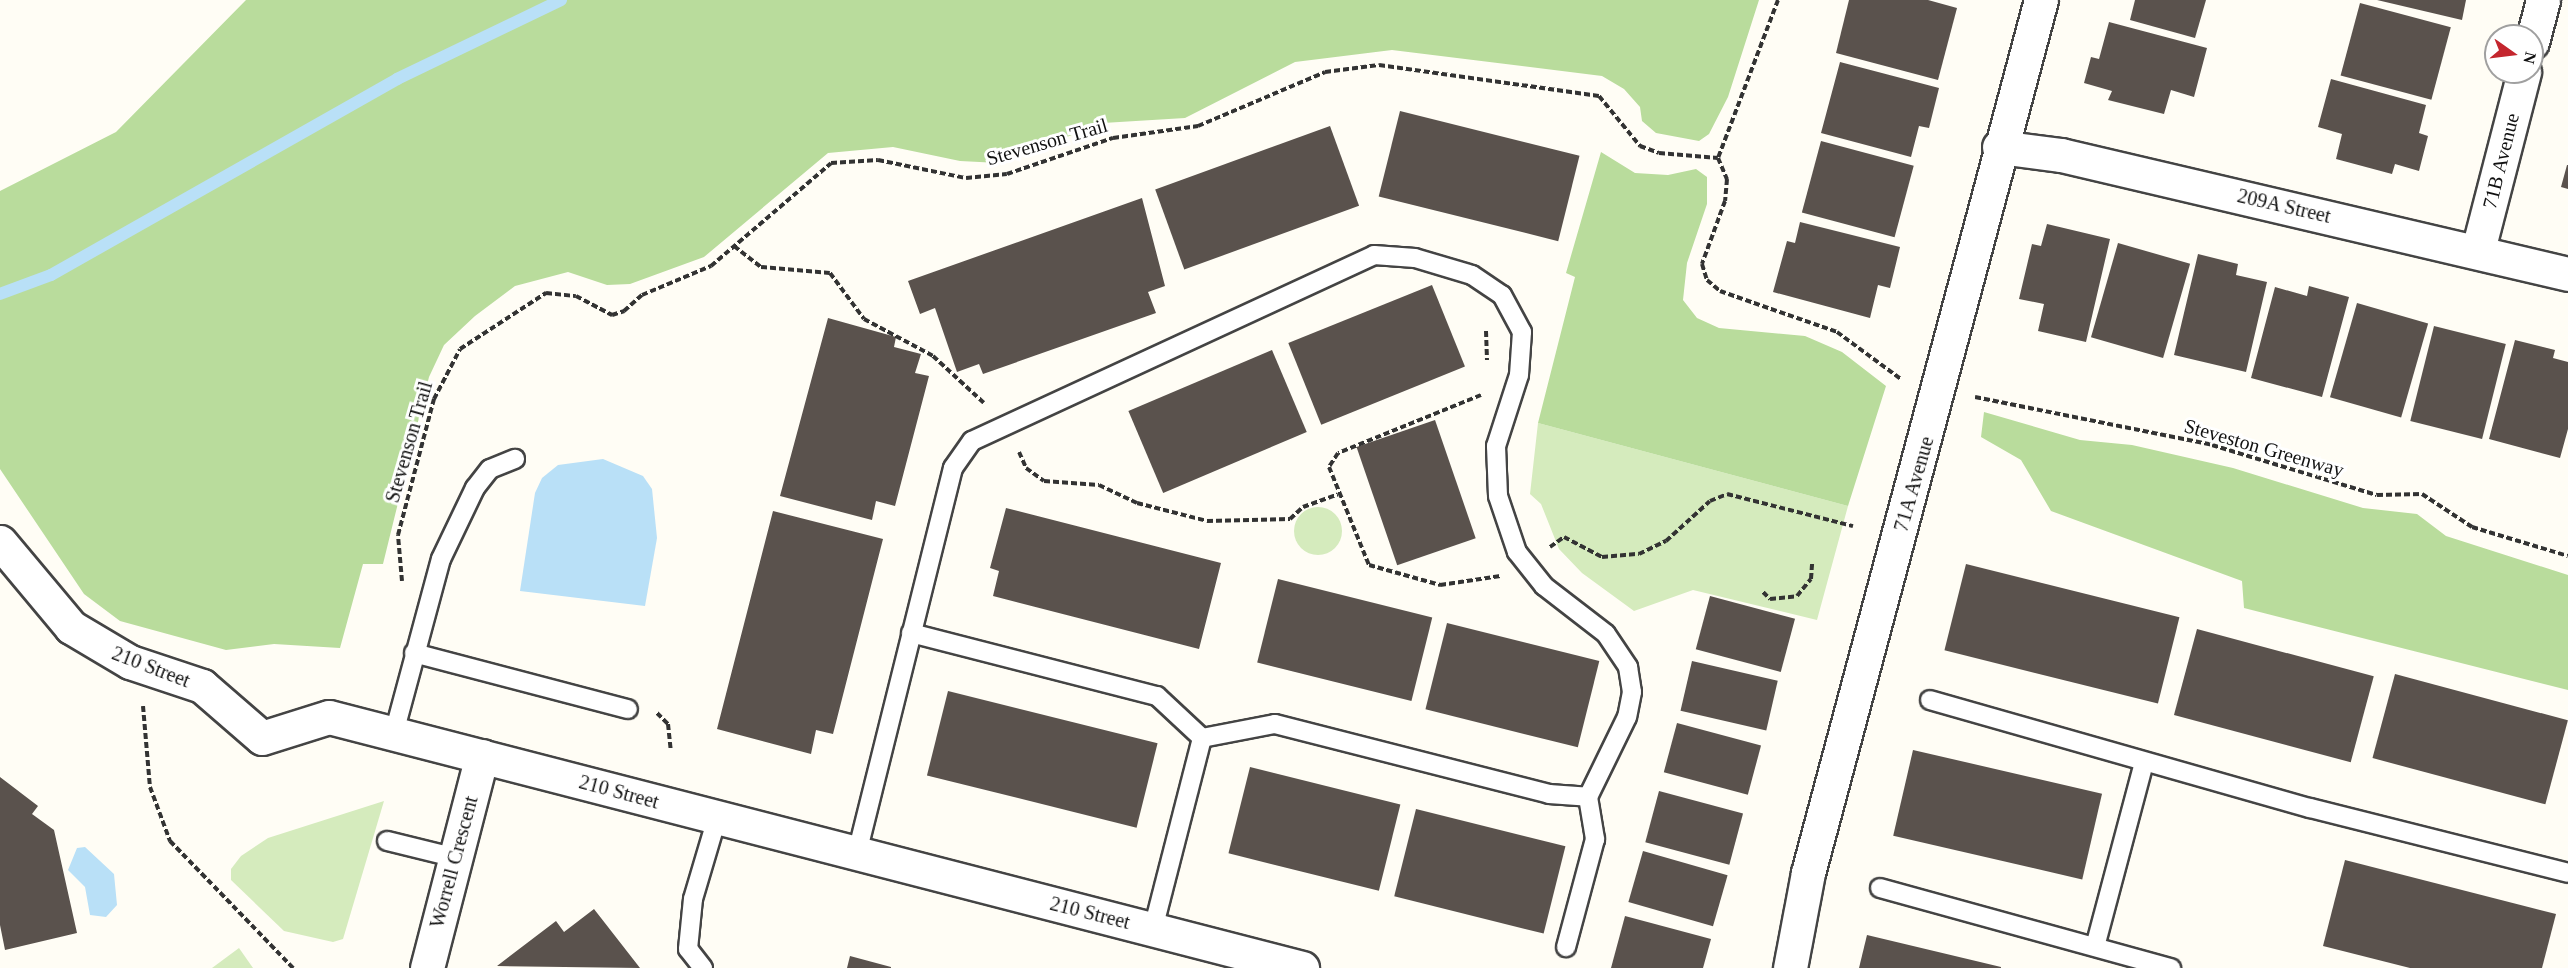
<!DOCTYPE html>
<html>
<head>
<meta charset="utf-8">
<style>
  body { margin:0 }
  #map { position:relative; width:2568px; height:968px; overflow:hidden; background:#fffdf5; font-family:"Times New Roman",serif }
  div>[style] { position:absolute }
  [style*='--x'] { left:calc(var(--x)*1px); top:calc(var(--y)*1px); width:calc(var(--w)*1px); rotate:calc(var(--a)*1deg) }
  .green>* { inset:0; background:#d5ebbd }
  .round { border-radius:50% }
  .forest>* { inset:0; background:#b9dc9c }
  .water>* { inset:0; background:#b9e0f7 }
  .stream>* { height:12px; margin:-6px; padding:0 6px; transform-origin:6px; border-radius:6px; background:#b9e0f7 }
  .building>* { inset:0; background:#5a524d; transform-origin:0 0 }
  .path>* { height:4px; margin-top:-2px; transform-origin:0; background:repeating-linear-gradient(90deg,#333 0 6px,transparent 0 9px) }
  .roads { filter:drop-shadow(2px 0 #444) drop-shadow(-2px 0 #444) drop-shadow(0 2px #444) drop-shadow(0 -2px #444) }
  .lane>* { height:18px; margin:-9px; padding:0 9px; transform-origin:9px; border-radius:9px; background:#fff }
  .street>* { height:33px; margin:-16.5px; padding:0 16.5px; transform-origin:16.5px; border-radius:16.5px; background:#fff }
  span { translate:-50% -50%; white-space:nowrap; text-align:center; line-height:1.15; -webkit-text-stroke:6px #fff; paint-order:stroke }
  .street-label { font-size:20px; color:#111 }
  .north { position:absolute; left:2484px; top:24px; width:60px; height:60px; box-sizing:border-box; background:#fff; border:2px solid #a0a0a0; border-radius:50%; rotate:104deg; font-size:16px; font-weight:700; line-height:24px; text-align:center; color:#111 }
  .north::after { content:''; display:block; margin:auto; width:21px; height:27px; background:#c4262e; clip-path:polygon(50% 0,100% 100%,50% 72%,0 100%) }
</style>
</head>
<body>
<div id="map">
  <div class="green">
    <div style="clip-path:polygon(1538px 423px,1848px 506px,1817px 620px,1693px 590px,1634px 611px,1582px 573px,1559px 549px,1541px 504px,1530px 494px)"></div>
    <div class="round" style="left:1294px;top:507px;width:48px;height:48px"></div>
    <div style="clip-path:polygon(384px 801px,343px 939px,333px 942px,284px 931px,231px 880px,231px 869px,241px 856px,268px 838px)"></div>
    <div style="clip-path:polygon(239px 948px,253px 968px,212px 968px)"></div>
  </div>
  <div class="forest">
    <div style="clip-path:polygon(246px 0,1759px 0,1728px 97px,1709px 134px,1699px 141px,1656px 133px,1642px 121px,1640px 107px,1624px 89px,1602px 76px,1392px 50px,1295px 62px,1185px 118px,1103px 123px,999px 163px,960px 161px,893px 147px,828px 153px,704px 257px,630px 284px,607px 285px,568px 272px,515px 286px,475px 316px,444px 345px,429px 377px,383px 564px,363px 564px,340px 648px,274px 644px,226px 650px,120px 621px,84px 594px,0 469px,0 191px,116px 132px)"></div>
    <div style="clip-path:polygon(1601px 152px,1635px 173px,1668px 175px,1696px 169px,1707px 177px,1707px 204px,1687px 263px,1683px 300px,1697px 318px,1719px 328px,1805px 336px,1842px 352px,1886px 386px,1848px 506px,1538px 423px,1575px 277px,1566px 273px)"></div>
    <div style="clip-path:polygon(1984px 412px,2080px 440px,2132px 445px,2233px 468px,2363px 508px,2417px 514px,2446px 536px,2568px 575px,2568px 690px,2244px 608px,2242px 581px,2051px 511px,2021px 460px,1981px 437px)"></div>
  </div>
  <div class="water">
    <div style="clip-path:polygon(603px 459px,643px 476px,652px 489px,657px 538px,645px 606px,520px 591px,535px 493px,542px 478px,558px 465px)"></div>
    <div style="clip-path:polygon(85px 847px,114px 874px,117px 905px,106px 917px,90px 915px,85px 887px,68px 870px,77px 848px)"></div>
  </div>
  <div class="stream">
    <div style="--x:0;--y:294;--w:54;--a:-20.4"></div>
    <div style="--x:51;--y:275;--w:398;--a:-29.5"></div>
    <div style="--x:397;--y:79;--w:182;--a:-25.7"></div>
  </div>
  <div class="building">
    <div style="clip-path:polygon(1849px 0,1928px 0,1957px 8px,1938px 80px,1836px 53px)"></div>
    <div style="clip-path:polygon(2135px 0,2206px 0,2195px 38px,2130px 20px)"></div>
    <div style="clip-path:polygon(2377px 0,2466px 0,2462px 20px)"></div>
    <div style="left:2360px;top:3px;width:94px;height:75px;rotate:15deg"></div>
    <div style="clip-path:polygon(2109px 22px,2207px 48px,2194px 97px,2171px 90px,2164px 114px,2108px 100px,2112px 91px,2084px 83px,2091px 57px,2099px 59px)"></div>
    <div style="clip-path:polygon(1840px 62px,1939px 88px,1929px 128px,1919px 126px,1911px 157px,1821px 133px)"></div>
    <div style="clip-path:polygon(2331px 79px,2426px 105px,2419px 133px,2428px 136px,2419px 171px,2395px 164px,2392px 174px,2336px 159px,2342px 134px,2318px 127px)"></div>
    <div style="left:1400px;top:111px;width:185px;height:88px;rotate:14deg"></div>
    <div style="left:1330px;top:126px;width:85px;height:186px;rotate:70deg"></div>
    <div style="left:1821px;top:141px;width:96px;height:74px;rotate:15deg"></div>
    <div style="clip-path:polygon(2567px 165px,2568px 165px,2568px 189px,2561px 187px)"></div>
    <div style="clip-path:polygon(1142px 198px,1165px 286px,1148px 292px,1156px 313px,983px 374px,979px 364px,957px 372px,935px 308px,920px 314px,908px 281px)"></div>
    <div style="clip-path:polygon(1800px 222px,1900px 247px,1890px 288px,1878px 285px,1870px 318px,1773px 292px,1787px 241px,1795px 243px)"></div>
    <div style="clip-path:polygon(2047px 224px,2110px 239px,2086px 342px,2038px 331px,2044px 304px,2019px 299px,2032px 244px,2041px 246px)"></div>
    <div style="left:2118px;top:243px;width:75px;height:98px;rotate:16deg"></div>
    <div style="clip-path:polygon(2198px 254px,2238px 264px,2236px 275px,2267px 282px,2246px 372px,2174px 355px)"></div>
    <div style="left:1432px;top:285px;width:88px;height:155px;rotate:68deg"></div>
    <div style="clip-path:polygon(2309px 286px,2349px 297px,2322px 397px,2251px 378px,2275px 287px,2307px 296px)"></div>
    <div style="left:2357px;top:303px;width:74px;height:98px;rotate:16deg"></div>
    <div style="clip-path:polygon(828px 318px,896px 337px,894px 347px,921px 354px,915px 373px,929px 376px,895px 506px,876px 501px,872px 520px,780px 496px)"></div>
    <div style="left:2434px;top:326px;width:74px;height:98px;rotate:14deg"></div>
    <div style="clip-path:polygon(2515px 340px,2555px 350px,2553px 358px,2568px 362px,2568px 429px,2560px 458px,2489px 439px)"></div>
    <div style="left:1272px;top:350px;width:89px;height:156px;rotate:67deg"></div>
    <div style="left:1435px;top:420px;width:125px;height:83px;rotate:71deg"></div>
    <div style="clip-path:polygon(1006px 508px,1221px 563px,1199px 649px,993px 596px,999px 571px,990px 568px)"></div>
    <div style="clip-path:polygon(773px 511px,883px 539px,833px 734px,816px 730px,811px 754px,717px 729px)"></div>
    <div style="left:1966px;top:564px;width:220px;height:89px;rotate:14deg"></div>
    <div style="left:1278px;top:579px;width:159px;height:86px;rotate:14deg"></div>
    <div style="left:1710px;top:596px;width:88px;height:55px;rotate:15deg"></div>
    <div style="left:1447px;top:623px;width:157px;height:89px;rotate:14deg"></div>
    <div style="left:2197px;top:629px;width:183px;height:89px;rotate:15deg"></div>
    <div style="left:1692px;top:661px;width:88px;height:51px;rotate:13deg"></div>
    <div style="left:2395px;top:674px;width:179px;height:87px;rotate:15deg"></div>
    <div style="left:948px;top:691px;width:216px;height:87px;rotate:14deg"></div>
    <div style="left:1677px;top:723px;width:87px;height:51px;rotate:15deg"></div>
    <div style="left:1913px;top:750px;width:194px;height:88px;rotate:13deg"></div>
    <div style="left:1250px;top:767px;width:155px;height:89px;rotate:14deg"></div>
    <div style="clip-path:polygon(0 777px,38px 806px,32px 814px,54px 830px,77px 933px,5px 950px,0 925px)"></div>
    <div style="left:1659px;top:791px;width:87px;height:53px;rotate:15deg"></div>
    <div style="left:1416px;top:809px;width:154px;height:90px;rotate:14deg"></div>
    <div style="left:1643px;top:851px;width:88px;height:53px;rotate:16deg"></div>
    <div style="clip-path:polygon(2345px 860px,2556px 914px,2542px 968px,2410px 968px,2323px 946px)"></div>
    <div style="clip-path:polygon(594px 909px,640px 968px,497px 966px,556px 921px,564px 932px)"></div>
    <div style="clip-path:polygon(1625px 916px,1711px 939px,1703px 968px,1611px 968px)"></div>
    <div style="clip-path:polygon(1867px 935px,2001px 967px,2001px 968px,1859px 968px)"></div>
    <div style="clip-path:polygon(850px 956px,891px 967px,891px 968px,847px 968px)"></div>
  </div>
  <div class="path">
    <div style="--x:1778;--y:0;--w:169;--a:110.8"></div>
    <div style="--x:1718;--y:158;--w:23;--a:67"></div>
    <div style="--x:1727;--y:179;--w:22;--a:95"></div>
    <div style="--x:1725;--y:201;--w:67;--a:110.1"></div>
    <div style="--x:1702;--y:264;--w:17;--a:73"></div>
    <div style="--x:1707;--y:280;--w:17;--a:40"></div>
    <div style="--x:1720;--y:291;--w:124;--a:19.3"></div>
    <div style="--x:1837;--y:332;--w:79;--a:36.3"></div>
    <div style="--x:734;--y:246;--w:34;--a:38"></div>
    <div style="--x:761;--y:267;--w:69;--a:5"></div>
    <div style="--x:830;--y:273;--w:57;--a:53.5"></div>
    <div style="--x:864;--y:319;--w:78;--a:28.2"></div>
    <div style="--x:933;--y:356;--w:69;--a:42.7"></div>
    <div style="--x:1486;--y:331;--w:29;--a:88"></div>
    <div style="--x:1481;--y:395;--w:154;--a:157.9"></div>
    <div style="--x:1338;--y:453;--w:17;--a:123"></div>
    <div style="--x:1329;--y:467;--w:106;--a:67.8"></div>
    <div style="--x:1369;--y:565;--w:74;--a:15.7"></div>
    <div style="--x:1440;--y:585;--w:61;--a:-8.5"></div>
    <div style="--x:1975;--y:397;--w:242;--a:11.4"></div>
    <div style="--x:2212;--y:445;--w:172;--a:16.9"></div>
    <div style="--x:2377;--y:495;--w:45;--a:-1.3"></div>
    <div style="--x:2422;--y:494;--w:60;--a:33.4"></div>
    <div style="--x:2472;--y:527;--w:100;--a:16.8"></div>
    <div style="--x:1019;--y:452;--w:17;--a:66"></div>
    <div style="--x:1026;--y:468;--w:22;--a:36"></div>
    <div style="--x:1044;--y:481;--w:55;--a:4.2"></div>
    <div style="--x:1099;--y:485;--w:42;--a:25.3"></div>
    <div style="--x:1137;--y:503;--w:72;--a:14.4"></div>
    <div style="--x:1207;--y:521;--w:83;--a:-1.4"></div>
    <div style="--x:1290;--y:519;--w:18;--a:-43"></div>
    <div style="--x:1303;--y:507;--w:37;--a:-20"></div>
    <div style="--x:1550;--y:547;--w:17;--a:-36"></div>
    <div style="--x:1564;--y:537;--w:43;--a:27.8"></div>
    <div style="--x:1602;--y:557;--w:37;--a:-5"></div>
    <div style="--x:1639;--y:554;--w:30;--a:-26"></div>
    <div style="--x:1666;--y:541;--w:59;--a:-42.3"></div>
    <div style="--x:1710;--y:501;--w:18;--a:-22"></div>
    <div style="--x:1727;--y:494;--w:130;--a:14.3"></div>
    <div style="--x:402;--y:581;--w:46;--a:-95"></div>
    <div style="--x:398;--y:535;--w:141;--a:-75.2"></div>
    <div style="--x:434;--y:399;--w:56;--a:-62.5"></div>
    <div style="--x:460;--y:349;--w:103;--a:-33.1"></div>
    <div style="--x:546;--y:293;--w:30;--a:6"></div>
    <div style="--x:576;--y:296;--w:41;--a:27.8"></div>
    <div style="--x:612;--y:315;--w:13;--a:-18"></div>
    <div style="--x:624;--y:311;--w:24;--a:-42"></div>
    <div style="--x:642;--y:295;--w:75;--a:-22.8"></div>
    <div style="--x:711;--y:266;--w:158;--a:-40.6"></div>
    <div style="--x:831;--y:163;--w:47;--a:-3.7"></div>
    <div style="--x:878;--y:160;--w:90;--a:11.6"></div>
    <div style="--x:966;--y:178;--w:41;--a:-5.6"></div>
    <div style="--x:1007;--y:174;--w:112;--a:-18.8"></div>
    <div style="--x:1113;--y:138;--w:86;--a:-8"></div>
    <div style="--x:1198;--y:126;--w:138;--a:-23"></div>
    <div style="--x:1325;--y:72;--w:54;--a:-7.4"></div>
    <div style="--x:1379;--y:65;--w:222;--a:8"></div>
    <div style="--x:1599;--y:96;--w:65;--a:50.6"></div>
    <div style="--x:1640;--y:146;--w:20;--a:20"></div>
    <div style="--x:1659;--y:153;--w:59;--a:4.8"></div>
    <div style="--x:1763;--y:592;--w:10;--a:45"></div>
    <div style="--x:1770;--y:599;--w:27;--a:-6"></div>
    <div style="--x:1797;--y:596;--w:22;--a:-51"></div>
    <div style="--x:1811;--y:579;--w:16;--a:-86"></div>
    <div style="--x:143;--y:706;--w:81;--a:85.1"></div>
    <div style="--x:150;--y:787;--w:58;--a:69.7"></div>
    <div style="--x:170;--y:841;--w:177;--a:45.9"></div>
    <div style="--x:657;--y:713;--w:16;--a:45"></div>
    <div style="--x:668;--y:724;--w:27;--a:84"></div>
  </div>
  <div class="roads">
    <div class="lane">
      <div style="--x:911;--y:633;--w:254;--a:14.4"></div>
      <div style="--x:1157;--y:696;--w:62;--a:43"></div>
      <div style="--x:1202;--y:738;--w:74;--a:-10.9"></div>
      <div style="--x:1275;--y:724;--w:283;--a:14.3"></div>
      <div style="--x:1549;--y:794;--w:39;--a:4"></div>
      <div style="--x:414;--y:653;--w:221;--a:14.7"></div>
      <div style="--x:1930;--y:700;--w:395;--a:15.9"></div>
      <div style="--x:2310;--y:808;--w:266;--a:14.1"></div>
      <div style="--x:394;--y:733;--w:180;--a:-74.9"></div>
      <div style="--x:441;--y:559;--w:79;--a:-64.4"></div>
      <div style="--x:475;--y:488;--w:24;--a:-52"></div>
      <div style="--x:490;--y:469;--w:27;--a:-22"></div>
      <div style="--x:387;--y:841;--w:71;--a:13.8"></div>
      <div style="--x:857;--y:853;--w:397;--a:-76"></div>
      <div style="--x:953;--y:468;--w:33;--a:-55"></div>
      <div style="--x:972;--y:441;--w:443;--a:-24.8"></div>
      <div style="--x:1374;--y:255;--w:41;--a:4.2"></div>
      <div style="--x:1415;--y:258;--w:59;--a:16.6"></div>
      <div style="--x:1472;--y:275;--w:36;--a:34"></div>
      <div style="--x:1502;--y:295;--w:42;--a:61.6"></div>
      <div style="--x:1522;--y:332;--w:43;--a:94"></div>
      <div style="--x:1519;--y:375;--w:75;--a:107.9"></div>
      <div style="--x:1496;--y:446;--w:50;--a:87.7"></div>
      <div style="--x:1498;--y:496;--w:59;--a:71.3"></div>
      <div style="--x:1517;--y:552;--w:43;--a:51.5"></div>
      <div style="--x:1544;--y:586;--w:78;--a:37.7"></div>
      <div style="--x:1606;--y:634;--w:40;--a:56"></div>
      <div style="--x:1628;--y:667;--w:25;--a:81"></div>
      <div style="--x:1632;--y:692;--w:25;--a:101"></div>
      <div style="--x:1627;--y:717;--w:89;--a:116"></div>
      <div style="--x:1588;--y:797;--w:43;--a:80.5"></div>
      <div style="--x:1595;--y:839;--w:112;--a:105"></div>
      <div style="--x:1880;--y:888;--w:302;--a:15.4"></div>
      <div style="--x:1153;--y:929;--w:197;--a:-75.6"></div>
      <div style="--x:2096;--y:943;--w:187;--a:-75.1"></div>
      <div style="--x:703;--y:968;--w:24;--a:-128"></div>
      <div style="--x:688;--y:949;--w:50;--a:-84.3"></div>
      <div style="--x:693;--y:899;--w:84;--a:-73.5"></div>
    </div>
    <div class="street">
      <div style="--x:2532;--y:42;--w:43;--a:-75.3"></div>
      <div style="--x:1999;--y:147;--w:63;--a:7.4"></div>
      <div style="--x:2061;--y:155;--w:521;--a:13.21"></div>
      <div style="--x:2478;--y:250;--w:184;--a:-75.5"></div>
      <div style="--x:0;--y:542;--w:111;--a:50.1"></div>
      <div style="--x:71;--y:627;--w:69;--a:30.7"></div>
      <div style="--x:130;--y:662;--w:76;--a:18.4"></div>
      <div style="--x:202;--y:686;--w:79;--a:40.9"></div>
      <div style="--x:262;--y:738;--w:70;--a:-17.4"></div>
      <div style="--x:329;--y:717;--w:1005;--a:14.46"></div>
      <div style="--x:427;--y:968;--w:219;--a:-75.5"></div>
      <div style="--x:1790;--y:968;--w:97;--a:-79.3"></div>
      <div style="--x:1808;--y:873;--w:904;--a:-75.06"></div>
    </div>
  </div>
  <div class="street-label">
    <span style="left:1047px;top:142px;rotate:-16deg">Stevenson Trail</span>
    <span style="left:2501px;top:161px;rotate:-76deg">71B Avenue</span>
    <span style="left:2284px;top:206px;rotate:13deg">209A Street</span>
    <span style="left:409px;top:442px;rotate:-74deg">Stevenson Trail</span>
    <span style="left:2264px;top:448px;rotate:16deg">Steveston Greenway</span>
    <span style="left:1914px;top:484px;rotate:-74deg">71A Avenue</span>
    <span style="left:151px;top:667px;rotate:21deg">210 Street</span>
    <span style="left:619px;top:792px;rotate:15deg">210 Street</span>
    <span style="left:454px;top:862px;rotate:-75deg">Worrell Crescent</span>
    <span style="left:1090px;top:913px;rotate:14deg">210 Street</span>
  </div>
  <div class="north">N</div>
</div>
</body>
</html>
